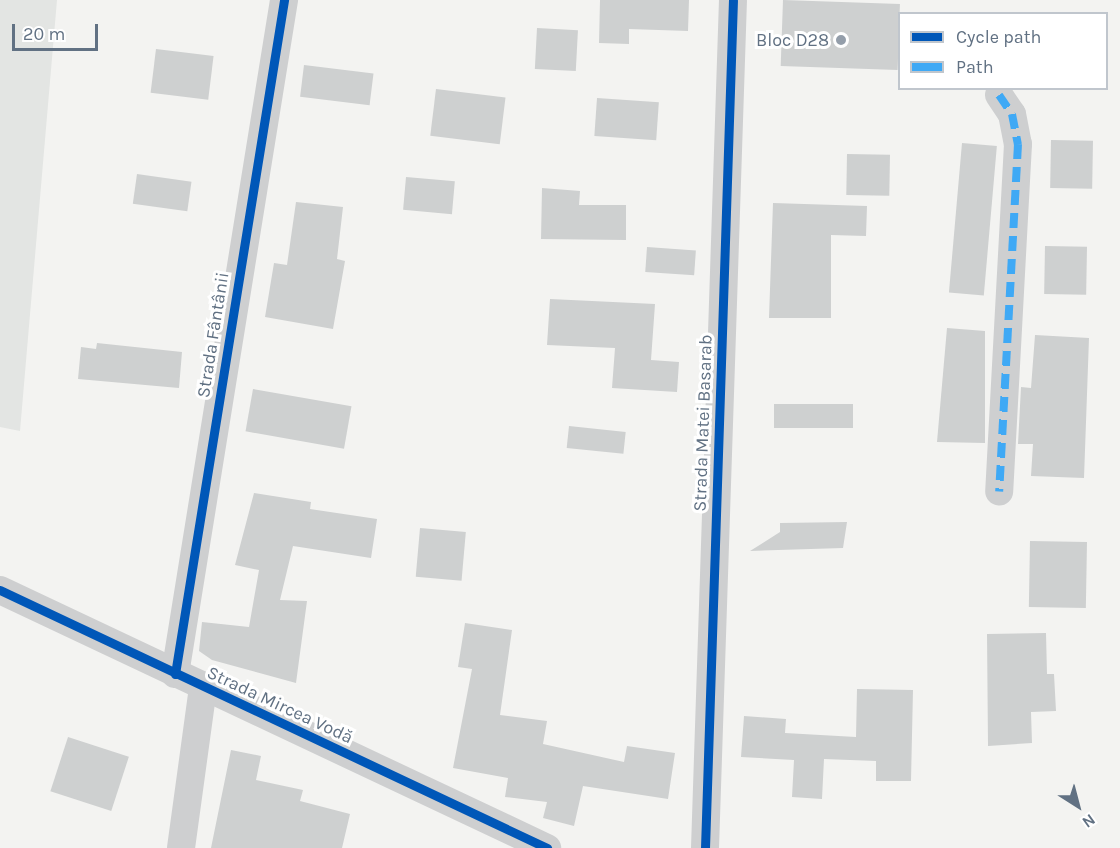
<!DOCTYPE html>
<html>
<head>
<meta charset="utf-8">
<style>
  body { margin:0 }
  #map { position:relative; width:1120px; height:848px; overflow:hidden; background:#f3f3f1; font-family:Karla,sans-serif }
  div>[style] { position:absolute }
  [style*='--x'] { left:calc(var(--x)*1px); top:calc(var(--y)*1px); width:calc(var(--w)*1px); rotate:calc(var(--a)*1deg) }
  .built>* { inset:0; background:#e3e5e3 }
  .building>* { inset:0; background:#ced0d0; transform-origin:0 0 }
  .street>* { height:28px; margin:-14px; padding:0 14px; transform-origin:14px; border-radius:14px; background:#cecfd0 }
  .quiet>* { height:8px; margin-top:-4px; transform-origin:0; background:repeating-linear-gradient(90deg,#3fa9f5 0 15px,transparent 0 23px) }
  .cycleway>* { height:9px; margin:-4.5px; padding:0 4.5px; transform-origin:4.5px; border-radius:4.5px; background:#0057b8 }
  .dots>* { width:16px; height:16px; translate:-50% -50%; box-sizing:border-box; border:3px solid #fff; border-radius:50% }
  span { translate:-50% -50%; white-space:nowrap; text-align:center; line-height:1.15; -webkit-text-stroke:6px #fff; paint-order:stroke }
  .poi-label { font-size:18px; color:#617183 }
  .right { translate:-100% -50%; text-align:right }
  .street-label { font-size:18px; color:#617183 }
  .legend { position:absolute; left:898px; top:12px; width:210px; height:78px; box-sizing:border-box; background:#fff; border:2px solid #c0c6cd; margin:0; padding:8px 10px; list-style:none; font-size:18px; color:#617183 }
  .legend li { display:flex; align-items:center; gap:12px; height:30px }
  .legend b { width:30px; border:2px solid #c0c6cd }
  .north { position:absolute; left:1048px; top:776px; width:60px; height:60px; -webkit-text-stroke:4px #fff; paint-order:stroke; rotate:144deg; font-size:16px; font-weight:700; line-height:24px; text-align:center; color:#617183 }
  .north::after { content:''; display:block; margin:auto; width:21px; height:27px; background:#617183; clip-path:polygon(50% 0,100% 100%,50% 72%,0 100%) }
  .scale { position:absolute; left:12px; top:24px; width:86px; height:27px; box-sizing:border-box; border:3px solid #617183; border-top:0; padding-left:8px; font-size:18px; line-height:21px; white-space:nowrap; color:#617183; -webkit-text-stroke:4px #fff; paint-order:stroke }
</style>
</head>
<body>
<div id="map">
  <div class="built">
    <div style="clip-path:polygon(0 0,57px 0,20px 431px,0 427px)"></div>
  </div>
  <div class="building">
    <div style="clip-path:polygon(600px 0,689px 0,688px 31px,629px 29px,629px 44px,599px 43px)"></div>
    <div style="left:783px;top:0;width:117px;height:66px;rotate:2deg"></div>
    <div style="left:537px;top:28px;width:41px;height:41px;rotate:3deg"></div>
    <div style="left:156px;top:49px;width:58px;height:44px;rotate:7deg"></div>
    <div style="left:304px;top:65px;width:70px;height:32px;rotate:7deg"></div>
    <div style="left:436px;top:89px;width:70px;height:47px;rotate:7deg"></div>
    <div style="left:597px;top:98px;width:62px;height:38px;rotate:4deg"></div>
    <div style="left:1051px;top:140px;width:42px;height:48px;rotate:1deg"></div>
    <div style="left:962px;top:143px;width:35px;height:150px;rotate:5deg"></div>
    <div style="left:847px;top:154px;width:43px;height:41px;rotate:1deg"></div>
    <div style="left:137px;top:174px;width:55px;height:30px;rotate:8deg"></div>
    <div style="left:406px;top:177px;width:49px;height:33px;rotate:5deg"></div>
    <div style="clip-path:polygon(542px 188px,580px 191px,579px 205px,626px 205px,626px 240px,541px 239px)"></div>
    <div style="clip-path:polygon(296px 202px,343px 207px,337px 259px,345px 261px,333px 329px,265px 317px,274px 263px,287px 265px)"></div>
    <div style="clip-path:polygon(773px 203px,867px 206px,866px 236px,831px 235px,831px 318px,769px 318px)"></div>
    <div style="left:1045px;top:246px;width:42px;height:48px;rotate:1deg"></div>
    <div style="left:647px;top:247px;width:49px;height:25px;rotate:4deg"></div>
    <div style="clip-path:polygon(550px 299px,655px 304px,651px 360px,679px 362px,677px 392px,612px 388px,615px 348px,547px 345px)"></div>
    <div style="clip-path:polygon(947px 328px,985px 331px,985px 443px,937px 442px)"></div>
    <div style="clip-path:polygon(1035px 335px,1089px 338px,1084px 478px,1031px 476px,1033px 444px,1018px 444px,1021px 387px,1031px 388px)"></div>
    <div style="clip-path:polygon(97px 343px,182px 352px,179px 388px,78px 379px,81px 347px,96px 349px)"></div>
    <div style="left:253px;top:389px;width:100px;height:43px;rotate:10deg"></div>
    <div style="left:774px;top:404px;width:79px;height:24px"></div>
    <div style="left:569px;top:426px;width:57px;height:22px;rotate:6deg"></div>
    <div style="clip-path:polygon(254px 493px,311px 502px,310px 509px,377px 519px,371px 558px,293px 546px,280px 600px,307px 601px,296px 683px,212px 660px,199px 651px,202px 622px,249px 627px,259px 570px,235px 565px)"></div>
    <div style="clip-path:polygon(847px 522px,843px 548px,750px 551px,780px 532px,780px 523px)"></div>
    <div style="left:420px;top:528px;width:46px;height:49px;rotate:5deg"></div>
    <div style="left:1030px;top:541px;width:57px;height:66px;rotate:1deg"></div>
    <div style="clip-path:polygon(465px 623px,512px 630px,500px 715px,547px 721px,543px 744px,624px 762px,627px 746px,675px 753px,668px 799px,583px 786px,574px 826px,543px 818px,547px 802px,505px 797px,508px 778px,453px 768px,472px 669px,458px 667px)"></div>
    <div style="clip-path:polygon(1046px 633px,1047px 674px,1054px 674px,1056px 711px,1031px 712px,1032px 743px,988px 746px,987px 634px)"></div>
    <div style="clip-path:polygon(857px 689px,913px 690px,911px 781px,876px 781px,876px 761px,824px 759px,822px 799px,792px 797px,794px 760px,741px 757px,744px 716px,786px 719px,785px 733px,856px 737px)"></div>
    <div style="left:68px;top:737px;width:64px;height:57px;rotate:18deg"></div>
    <div style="clip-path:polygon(231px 750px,261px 756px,256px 780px,303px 790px,300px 801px,350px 814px,342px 848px,211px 848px)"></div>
  </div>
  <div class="street">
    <div style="--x:999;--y:95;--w:23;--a:56"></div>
    <div style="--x:1012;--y:114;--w:31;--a:79"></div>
    <div style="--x:1018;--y:144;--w:348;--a:93.1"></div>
    <div style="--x:0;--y:590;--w:605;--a:25.25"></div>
    <div style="--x:175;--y:674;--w:683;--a:-80.81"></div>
    <div style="--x:181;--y:848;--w:162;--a:-82.2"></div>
    <div style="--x:705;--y:848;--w:848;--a:-88.11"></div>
  </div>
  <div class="quiet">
    <div style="--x:999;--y:95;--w:23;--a:56"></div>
    <div style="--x:1012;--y:114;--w:31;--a:79"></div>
    <div style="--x:1018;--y:144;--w:348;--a:93.1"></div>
  </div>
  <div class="cycleway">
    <div style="--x:0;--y:590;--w:605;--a:25.25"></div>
    <div style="--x:175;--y:674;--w:683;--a:-80.81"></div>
    <div style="--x:705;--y:848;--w:848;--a:-88.11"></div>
  </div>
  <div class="dots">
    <div style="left:841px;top:40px;background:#949eaa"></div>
  </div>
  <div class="poi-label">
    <span class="right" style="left:829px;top:40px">Bloc D28</span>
  </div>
  <div class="street-label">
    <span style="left:213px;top:335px;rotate:-81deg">Strada Fântânii</span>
    <span style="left:703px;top:423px;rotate:-88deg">Strada Matei Basarab</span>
    <span style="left:280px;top:705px;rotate:25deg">Strada Mircea Vodă</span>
  </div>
  <ul class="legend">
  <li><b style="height:8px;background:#0057b8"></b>Cycle path</li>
  <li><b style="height:8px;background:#3fa9f5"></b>Path</li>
  </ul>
  <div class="north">N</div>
  <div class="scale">20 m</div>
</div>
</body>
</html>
